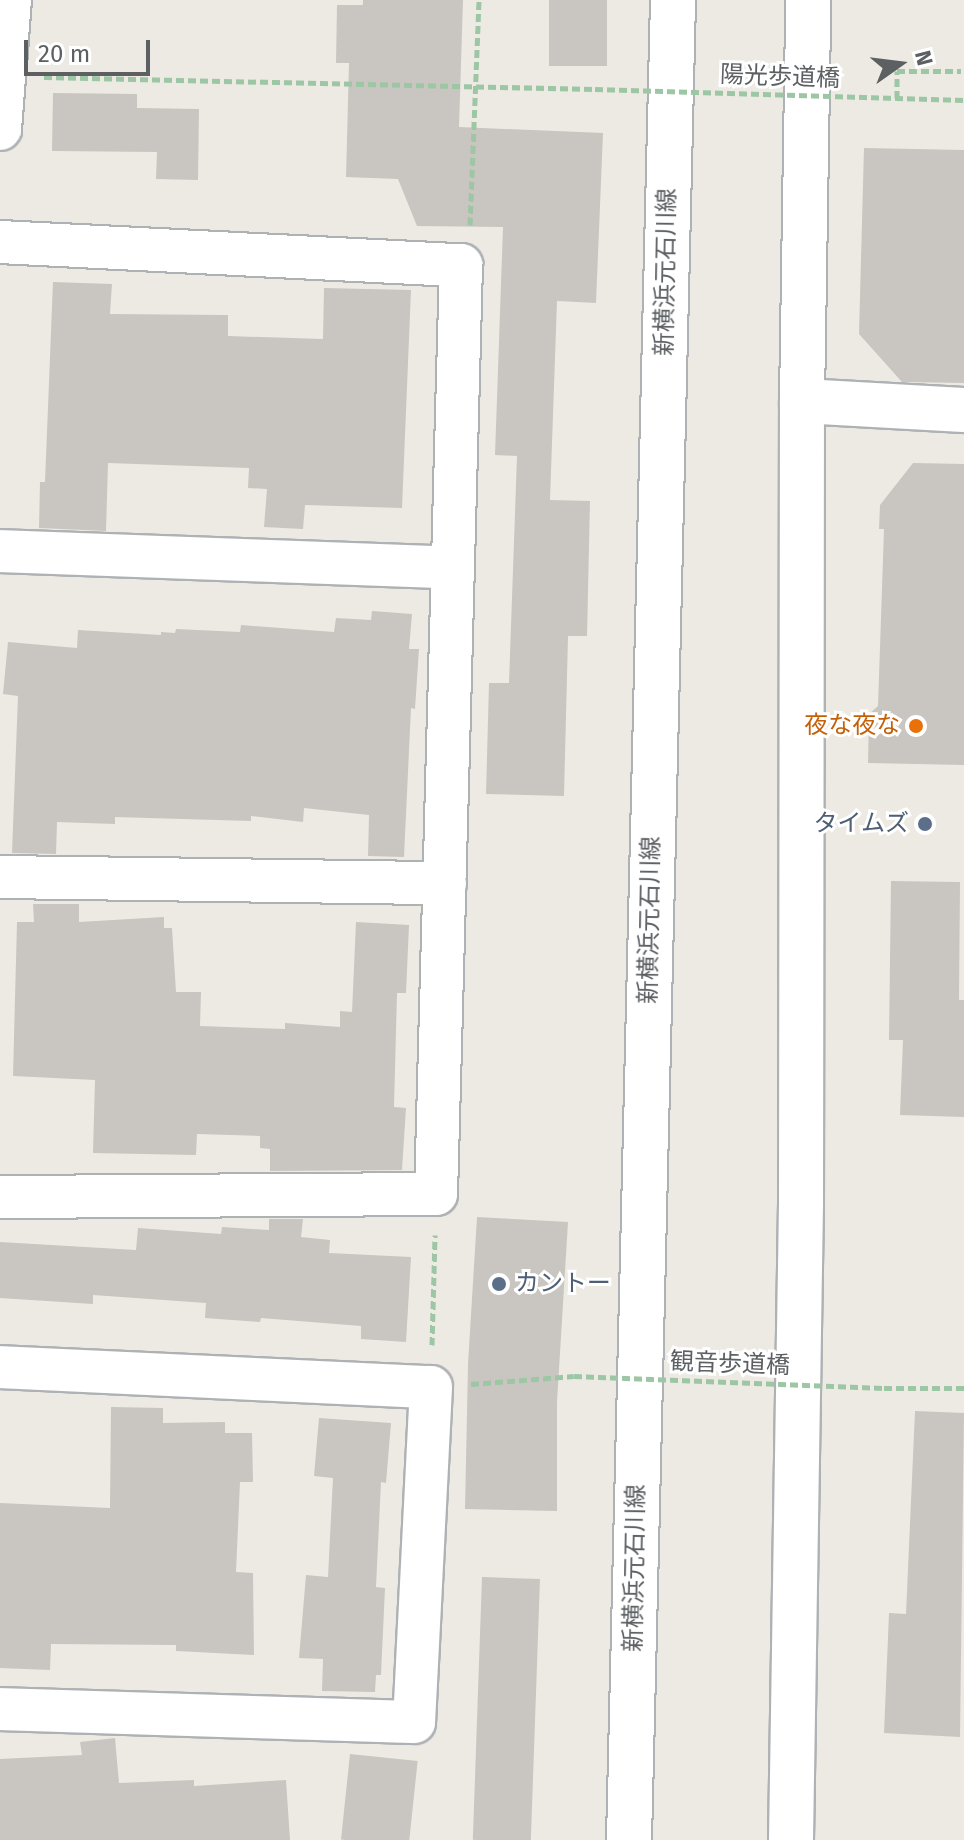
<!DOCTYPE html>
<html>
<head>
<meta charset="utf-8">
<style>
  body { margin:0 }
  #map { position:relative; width:964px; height:1840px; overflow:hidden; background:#edeae4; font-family:"Fira Sans","Noto Sans JP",sans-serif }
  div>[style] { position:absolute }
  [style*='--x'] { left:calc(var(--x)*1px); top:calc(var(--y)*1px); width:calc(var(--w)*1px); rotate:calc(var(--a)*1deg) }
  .building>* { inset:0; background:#c9c5c0; transform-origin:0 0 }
  .path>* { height:5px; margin-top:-2.5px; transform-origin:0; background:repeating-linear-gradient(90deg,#9dc6a4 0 8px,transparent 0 12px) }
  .roads { filter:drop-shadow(2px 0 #afb2b5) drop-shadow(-2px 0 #afb2b5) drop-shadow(0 2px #afb2b5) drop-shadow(0 -2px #afb2b5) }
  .street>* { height:42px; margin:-21px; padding:0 21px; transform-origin:21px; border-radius:21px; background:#fff }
  .secondary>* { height:44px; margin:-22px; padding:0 22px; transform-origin:22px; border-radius:22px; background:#fff }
  .path-bridge>* { height:5px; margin-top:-2.5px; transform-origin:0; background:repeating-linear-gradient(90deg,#9dc6a4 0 8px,transparent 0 12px) }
  .dots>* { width:22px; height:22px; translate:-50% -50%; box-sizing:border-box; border:4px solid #fff; border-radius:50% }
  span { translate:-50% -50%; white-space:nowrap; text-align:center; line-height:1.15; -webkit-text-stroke:6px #fff; paint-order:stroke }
  .street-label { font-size:24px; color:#5c6063 }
  .food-label { font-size:24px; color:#c56008 }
  .right { translate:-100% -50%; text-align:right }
  .service-label { font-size:24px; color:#4e5e75 }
  .left { translate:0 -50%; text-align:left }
  .north { position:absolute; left:860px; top:24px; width:80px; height:80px; -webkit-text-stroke:6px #fff; paint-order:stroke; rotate:76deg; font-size:22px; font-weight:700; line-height:32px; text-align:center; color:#5c6063 }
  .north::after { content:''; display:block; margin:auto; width:28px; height:36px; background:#5c6063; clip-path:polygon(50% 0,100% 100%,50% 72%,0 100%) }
  .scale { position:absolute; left:24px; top:40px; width:126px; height:36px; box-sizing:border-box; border:4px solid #5c6063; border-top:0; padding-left:10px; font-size:24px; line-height:28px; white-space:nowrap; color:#5c6063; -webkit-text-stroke:6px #fff; paint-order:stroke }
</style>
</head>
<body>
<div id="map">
  <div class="building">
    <div style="clip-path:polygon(363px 0,463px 0,459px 127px,603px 133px,596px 303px,557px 301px,550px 500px,590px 501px,587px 636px,568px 636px,564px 796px,486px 794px,489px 683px,509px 683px,517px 456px,495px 455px,503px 227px,417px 226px,398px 179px,346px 177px,349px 63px,336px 63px,337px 5px,363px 5px)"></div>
    <div style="left:549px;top:0;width:58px;height:66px"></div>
    <div style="clip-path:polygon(53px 93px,137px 94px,137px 108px,199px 109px,198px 180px,156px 179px,157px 152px,52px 151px)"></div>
    <div style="clip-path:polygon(864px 148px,964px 150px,964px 383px,902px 382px,859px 334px)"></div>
    <div style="clip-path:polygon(53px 282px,112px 284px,110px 314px,228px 315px,228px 336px,323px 339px,324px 288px,411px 290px,402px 508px,305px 505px,303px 529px,264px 527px,267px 489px,248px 488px,249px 468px,108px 463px,106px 531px,39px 528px,40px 482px,45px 482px)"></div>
    <div style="clip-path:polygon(913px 463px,964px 464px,964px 765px,868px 763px,869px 714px,878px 706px,884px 529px,879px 529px,880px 505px)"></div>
    <div style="clip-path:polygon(372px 611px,412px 614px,409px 649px,419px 649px,415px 709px,411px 708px,404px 857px,368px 856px,369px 815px,304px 808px,303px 822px,251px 816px,251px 821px,115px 817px,115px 824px,57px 822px,56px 854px,12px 853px,18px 696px,3px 694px,8px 642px,77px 648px,78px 630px,161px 635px,161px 632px,175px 633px,176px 629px,240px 632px,241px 625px,334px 632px,336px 618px,371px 620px)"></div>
    <div style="clip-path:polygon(891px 881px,960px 882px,959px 1000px,964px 1000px,964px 1117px,900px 1115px,903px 1040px,889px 1040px)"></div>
    <div style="clip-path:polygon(33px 904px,79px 904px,79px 922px,164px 917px,164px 928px,172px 928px,176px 992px,201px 992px,200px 1026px,285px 1029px,285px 1023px,340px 1027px,340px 1011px,352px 1012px,356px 922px,409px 925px,406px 993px,397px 993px,394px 1107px,406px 1108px,402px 1170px,270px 1171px,270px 1149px,260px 1148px,260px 1136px,197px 1134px,196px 1155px,93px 1153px,95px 1080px,13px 1076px,17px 922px,34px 922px)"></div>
    <div style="clip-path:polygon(477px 1217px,568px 1222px,557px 1402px,557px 1511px,465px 1509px,468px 1364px)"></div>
    <div style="clip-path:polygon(269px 1219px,303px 1219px,301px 1237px,330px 1240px,329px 1253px,411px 1257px,406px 1342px,361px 1339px,361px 1326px,261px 1318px,260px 1322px,205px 1318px,206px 1303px,93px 1295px,93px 1304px,0 1298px,0 1242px,136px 1250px,138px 1228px,221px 1234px,222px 1227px,269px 1230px)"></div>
    <div style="clip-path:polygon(111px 1407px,163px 1408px,163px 1423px,225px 1422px,225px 1433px,252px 1433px,253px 1482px,240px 1482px,236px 1572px,253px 1573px,254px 1655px,176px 1651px,176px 1645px,51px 1644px,50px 1670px,0 1668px,0 1503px,110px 1508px)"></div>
    <div style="clip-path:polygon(915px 1411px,964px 1413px,960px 1737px,884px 1733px,889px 1613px,906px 1614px)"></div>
    <div style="clip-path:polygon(319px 1418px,391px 1423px,386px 1483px,381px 1482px,376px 1587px,385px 1588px,381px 1675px,376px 1675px,375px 1692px,322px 1691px,323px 1659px,299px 1658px,306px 1575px,328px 1577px,333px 1478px,314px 1476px)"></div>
    <div style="left:482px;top:1577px;width:58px;height:263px;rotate:2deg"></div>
    <div style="clip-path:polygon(115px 1738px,119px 1783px,194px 1780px,194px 1786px,286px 1780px,290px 1840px,0 1840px,0 1759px,82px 1755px,80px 1742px)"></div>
    <div style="left:350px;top:1754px;width:68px;height:86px;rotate:6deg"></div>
  </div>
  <div class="path">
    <div style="--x:44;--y:77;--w:551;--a:1.25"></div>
    <div style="--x:897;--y:98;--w:27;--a:-90"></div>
    <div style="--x:897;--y:71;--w:64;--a:0"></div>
    <div style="--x:470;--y:225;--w:225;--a:-87.7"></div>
    <div style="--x:432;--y:1345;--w:110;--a:-88.4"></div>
    <div style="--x:471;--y:1384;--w:103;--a:-4.4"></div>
    <div style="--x:884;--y:1388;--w:80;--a:0"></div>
  </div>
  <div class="roads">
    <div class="street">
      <div style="--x:0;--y:129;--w:129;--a:-85.6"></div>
      <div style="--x:0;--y:242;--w:462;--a:2.9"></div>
      <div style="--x:461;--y:265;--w:929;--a:91.54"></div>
      <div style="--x:436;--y:1194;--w:436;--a:179.6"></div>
      <div style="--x:0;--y:551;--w:453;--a:2.1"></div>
      <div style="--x:0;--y:877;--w:445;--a:0.8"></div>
      <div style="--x:0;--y:1367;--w:431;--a:2.7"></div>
      <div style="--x:431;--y:1387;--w:335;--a:92.9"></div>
      <div style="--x:414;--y:1722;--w:414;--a:-178.2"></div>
    </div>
    <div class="secondary">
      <div style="--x:802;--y:401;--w:162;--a:3.2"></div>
      <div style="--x:629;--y:1840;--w:1841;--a:-88.63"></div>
      <div style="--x:791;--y:1840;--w:635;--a:-89.1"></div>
      <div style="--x:801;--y:1205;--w:804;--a:-89.93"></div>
      <div style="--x:802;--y:401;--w:401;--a:-89.1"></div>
    </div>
  </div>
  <div class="path-bridge">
    <div style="--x:595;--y:89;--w:369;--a:1.7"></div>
    <div style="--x:574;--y:1376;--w:310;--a:2.2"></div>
  </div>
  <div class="dots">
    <div style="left:916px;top:726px;background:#e8710a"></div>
    <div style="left:925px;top:824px;background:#5c6f8a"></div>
    <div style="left:499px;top:1284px;background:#5c6f8a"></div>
  </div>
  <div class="street-label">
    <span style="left:780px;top:77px;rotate:2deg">陽光歩道橋</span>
    <span style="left:666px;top:272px;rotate:-89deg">新横浜元石川線</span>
    <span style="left:650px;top:920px;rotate:-89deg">新横浜元石川線</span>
    <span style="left:730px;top:1364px;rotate:2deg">観音歩道橋</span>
    <span style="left:635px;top:1568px;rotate:-89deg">新横浜元石川線</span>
  </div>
  <div class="food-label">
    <span class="right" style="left:900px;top:726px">夜な夜な</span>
  </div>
  <div class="service-label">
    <span class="right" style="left:909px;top:824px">タイムズ</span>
    <span class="left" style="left:515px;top:1284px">カントー</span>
  </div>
  <div class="north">N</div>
  <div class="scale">20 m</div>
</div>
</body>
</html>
